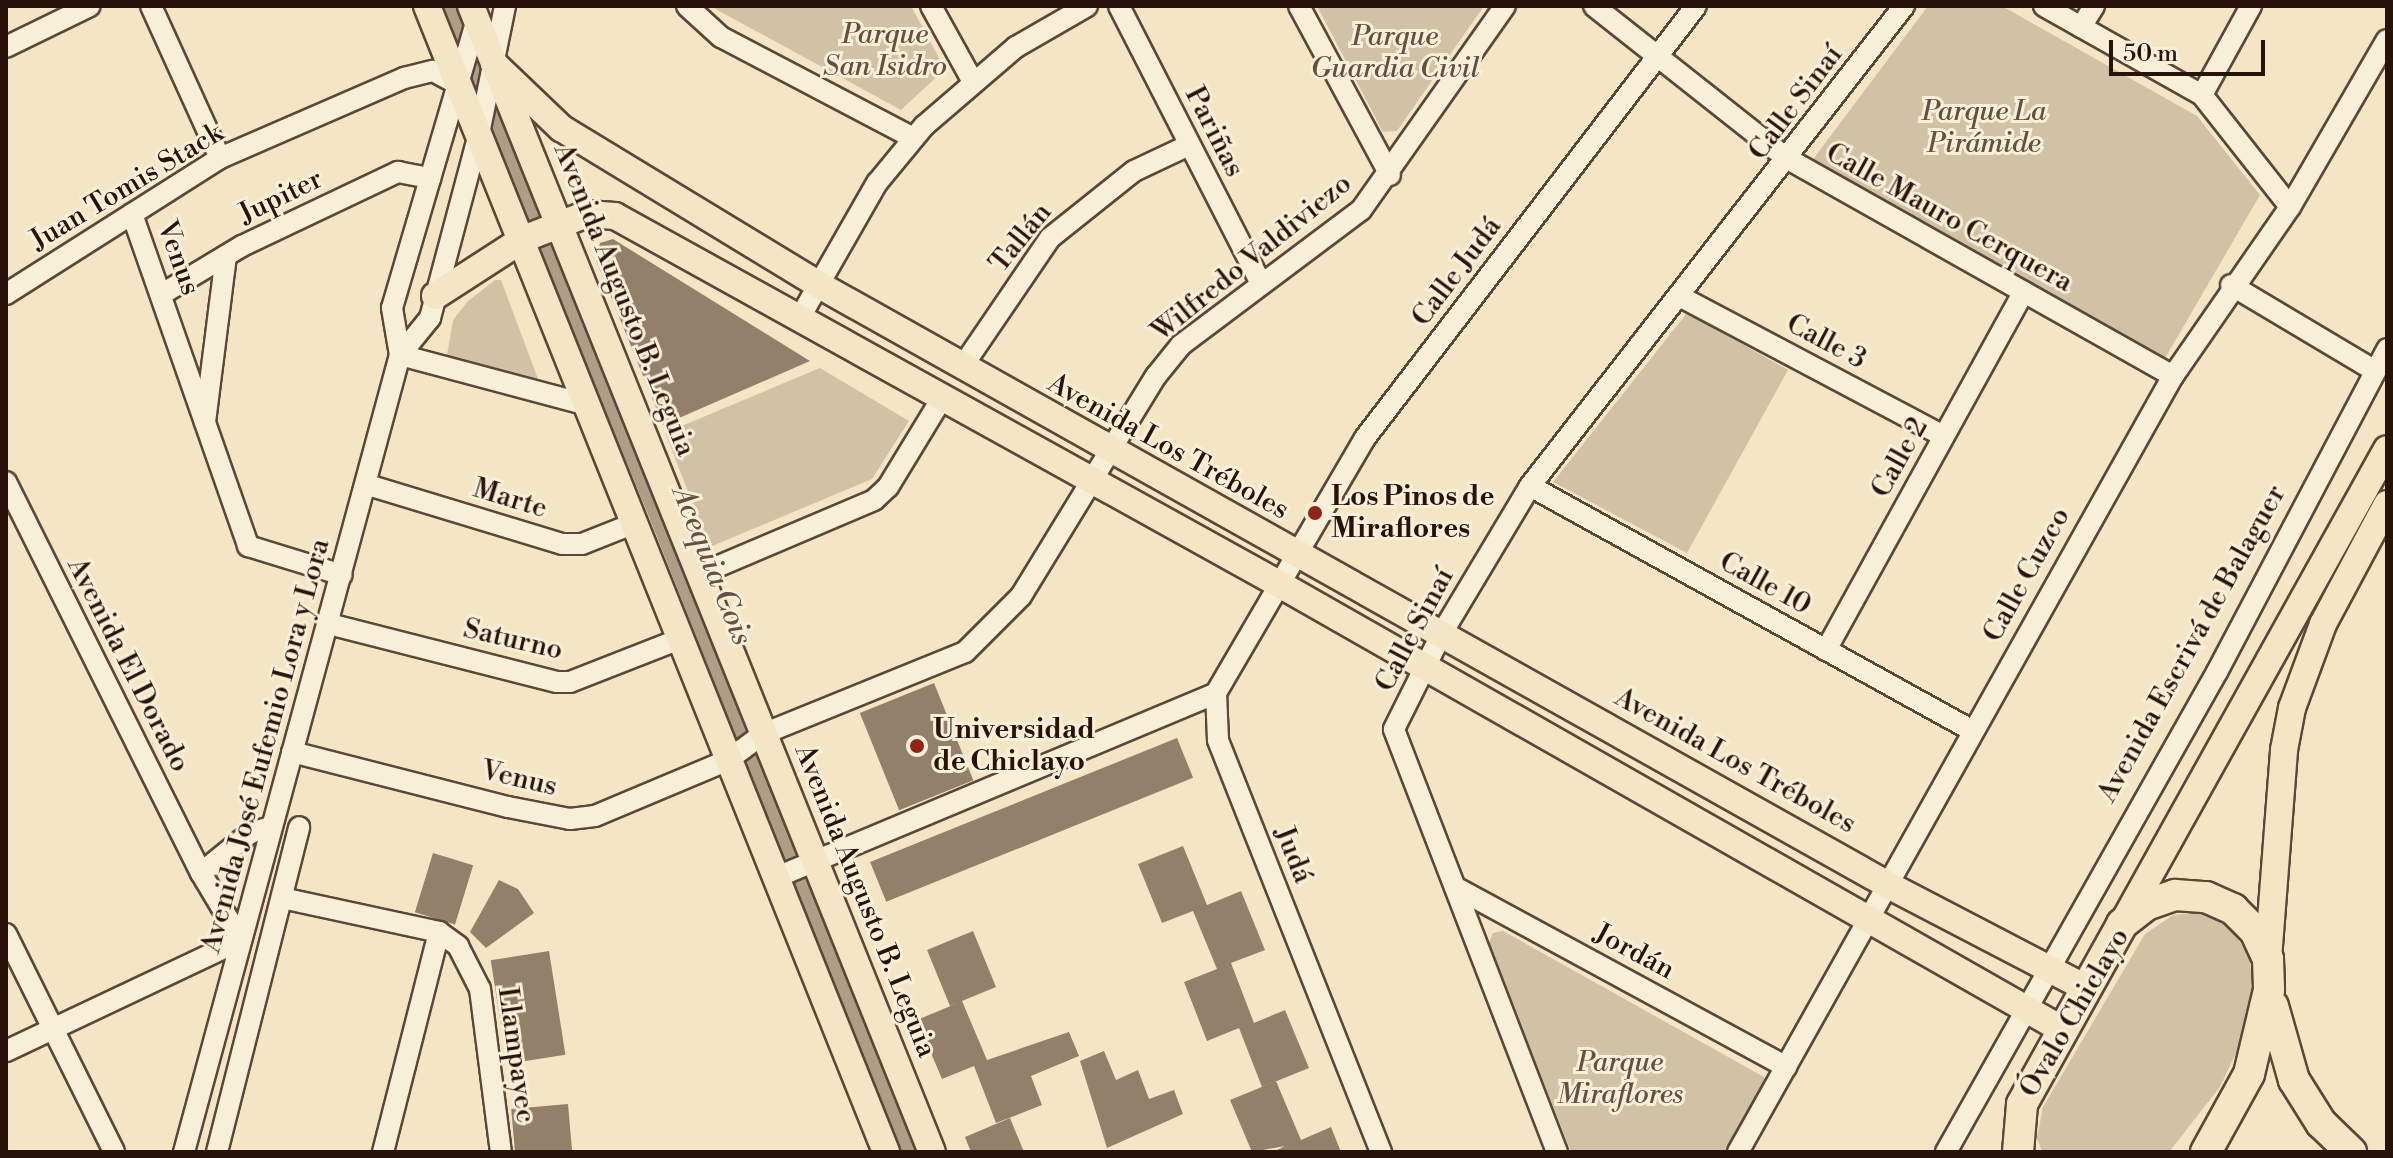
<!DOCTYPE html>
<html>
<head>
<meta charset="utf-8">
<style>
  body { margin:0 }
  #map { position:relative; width:2393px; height:1158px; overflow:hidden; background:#f4e6c5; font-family:"Libre Bodoni",serif }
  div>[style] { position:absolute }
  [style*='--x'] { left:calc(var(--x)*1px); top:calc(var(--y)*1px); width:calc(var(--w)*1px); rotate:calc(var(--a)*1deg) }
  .green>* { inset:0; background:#d1c2a5 }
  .canal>* { height:22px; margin:-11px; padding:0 11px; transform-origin:11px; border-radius:11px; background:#af9e85 }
  .building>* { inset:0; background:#92806b; transform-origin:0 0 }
  .roads { filter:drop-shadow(2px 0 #5b4738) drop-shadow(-2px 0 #5b4738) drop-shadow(0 2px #5b4738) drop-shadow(0 -2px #5b4738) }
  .minor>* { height:20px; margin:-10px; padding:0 10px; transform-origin:10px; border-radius:10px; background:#f8efd9 }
  .major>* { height:26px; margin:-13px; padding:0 13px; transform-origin:13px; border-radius:13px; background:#f4e6c5 }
  .highway>* { height:30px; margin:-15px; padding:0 15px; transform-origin:15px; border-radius:15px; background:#f4e6c5 }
  .dots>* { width:22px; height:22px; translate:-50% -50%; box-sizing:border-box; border:4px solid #f8efd9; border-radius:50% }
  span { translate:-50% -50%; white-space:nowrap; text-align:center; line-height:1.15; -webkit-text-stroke:6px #f8efd9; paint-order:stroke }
  .park-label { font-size:28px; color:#635040; font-style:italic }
  .street-label { font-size:28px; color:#281209 }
  .poi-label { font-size:28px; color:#281209; font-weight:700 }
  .left { translate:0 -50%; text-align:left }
  .water-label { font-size:30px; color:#655141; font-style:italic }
  .frame { position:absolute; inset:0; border:8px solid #281209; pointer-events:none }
  .scale { position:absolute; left:2109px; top:40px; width:156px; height:36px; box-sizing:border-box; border:4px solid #281209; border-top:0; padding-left:10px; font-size:24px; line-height:28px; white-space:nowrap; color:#281209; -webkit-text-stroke:6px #f8efd9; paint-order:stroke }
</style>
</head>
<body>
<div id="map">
  <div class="green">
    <div style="clip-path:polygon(710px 6px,911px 6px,945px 69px,901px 110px)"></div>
    <div style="clip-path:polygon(1317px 6px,1484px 6px,1397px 131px,1383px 132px)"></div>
    <div style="clip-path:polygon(1928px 6px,2002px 6px,2197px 116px,2260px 195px,2164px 360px,1811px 162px)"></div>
    <div style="clip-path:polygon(495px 280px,501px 280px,538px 379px,447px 355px,453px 320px,468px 301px)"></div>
    <div style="clip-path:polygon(1687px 313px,1788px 370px,1687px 553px,1553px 482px)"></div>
    <div style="clip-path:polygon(820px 368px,909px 421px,872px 479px,710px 547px,665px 433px)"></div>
    <div style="clip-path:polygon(2203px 912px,2231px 929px,2249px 956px,2254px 991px,2241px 1042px,2220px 1087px,2169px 1152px,2042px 1152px,2037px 1138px,2043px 1107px,2145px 934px,2173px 915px)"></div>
    <div style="clip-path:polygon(1503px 931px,1764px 1077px,1766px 1085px,1726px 1152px,1571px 1152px,1489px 943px,1493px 933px)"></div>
  </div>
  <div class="canal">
    <div style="--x:450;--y:6;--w:553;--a:67.56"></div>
    <div style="--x:661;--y:517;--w:682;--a:68.51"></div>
  </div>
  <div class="building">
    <div style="clip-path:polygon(613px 239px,810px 361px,663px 425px,596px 260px,600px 243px)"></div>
    <div style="left:934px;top:683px;width:105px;height:80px;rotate:68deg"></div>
    <div style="left:1177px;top:738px;width:43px;height:331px;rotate:68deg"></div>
    <div style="clip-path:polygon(1183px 846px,1207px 905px,1241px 891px,1265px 950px,1231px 963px,1254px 1023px,1285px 1010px,1309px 1068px,1262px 1087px,1239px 1028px,1207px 1041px,1184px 982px,1217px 969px,1193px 911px,1162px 923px,1138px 864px)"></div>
    <div style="left:433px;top:853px;width:42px;height:62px;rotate:17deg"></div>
    <div style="clip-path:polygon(499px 880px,518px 889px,534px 913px,486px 948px,470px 932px)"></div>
    <div style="clip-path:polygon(973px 931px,996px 987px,962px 1001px,987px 1060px,1069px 1032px,1079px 1056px,1031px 1076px,1042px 1105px,996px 1123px,974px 1066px,942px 1079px,917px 1020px,960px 1002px,950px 1006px,927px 950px)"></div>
    <div style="left:549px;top:951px;width:105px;height:59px;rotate:81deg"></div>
    <div style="clip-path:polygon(1104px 1051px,1116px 1080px,1138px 1070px,1149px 1099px,1174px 1090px,1183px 1114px,1107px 1148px,1080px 1061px)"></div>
    <div style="clip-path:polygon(1276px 1081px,1301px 1140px,1331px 1127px,1341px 1152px,1273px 1152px,1285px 1146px,1252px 1152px,1230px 1100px)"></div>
    <div style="left:568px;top:1104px;width:48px;height:57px;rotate:85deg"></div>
    <div style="clip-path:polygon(1010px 1118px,1024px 1152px,971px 1152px,965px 1137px)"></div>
  </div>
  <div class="roads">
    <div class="minor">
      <div style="--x:151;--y:6;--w:167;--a:65.6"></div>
      <div style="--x:687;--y:6;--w:46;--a:42.4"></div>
      <div style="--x:721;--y:37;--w:217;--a:27.7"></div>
      <div style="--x:931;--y:6;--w:85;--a:61"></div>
      <div style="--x:1119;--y:6;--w:310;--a:62.9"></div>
      <div style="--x:1299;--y:6;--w:192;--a:61.7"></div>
      <div style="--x:1594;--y:6;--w:247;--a:38.3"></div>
      <div style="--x:1788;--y:159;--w:442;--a:29.4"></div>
      <div style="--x:2044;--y:6;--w:181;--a:29.4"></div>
      <div style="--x:2202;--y:95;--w:142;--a:51.8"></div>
      <div style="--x:2081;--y:27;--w:25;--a:-58"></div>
      <div style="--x:6;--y:47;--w:93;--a:-26"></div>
      <div style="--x:2202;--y:95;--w:102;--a:-61.2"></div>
      <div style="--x:132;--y:214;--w:352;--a:70.7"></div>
      <div style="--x:248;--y:546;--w:98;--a:17.1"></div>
      <div style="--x:2231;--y:285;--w:168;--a:30.8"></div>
      <div style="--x:6;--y:294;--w:254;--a:-32.4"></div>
      <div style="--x:220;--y:158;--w:201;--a:-23.5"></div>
      <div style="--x:404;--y:78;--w:30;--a:-14"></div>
      <div style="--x:433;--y:71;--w:27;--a:28"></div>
      <div style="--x:162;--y:294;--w:93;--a:-31"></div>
      <div style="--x:242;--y:246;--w:173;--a:-25.4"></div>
      <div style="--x:398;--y:172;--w:33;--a:11"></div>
      <div style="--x:1681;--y:297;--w:297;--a:27.9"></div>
      <div style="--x:799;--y:319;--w:157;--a:-60.2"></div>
      <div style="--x:877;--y:183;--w:74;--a:-50.5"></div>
      <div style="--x:924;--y:126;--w:121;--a:-40.7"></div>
      <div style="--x:1016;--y:47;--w:82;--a:-30"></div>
      <div style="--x:400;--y:355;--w:48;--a:-99.7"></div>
      <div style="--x:392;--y:308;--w:304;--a:-73.6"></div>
      <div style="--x:400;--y:355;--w:195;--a:14.9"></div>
      <div style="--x:962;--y:367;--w:156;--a:-55.7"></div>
      <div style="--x:1050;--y:238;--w:107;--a:-38.6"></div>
      <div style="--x:1134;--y:171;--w:61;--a:-25.3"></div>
      <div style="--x:205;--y:422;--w:167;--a:-82.8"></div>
      <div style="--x:6;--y:482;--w:437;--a:63.5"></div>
      <div style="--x:201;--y:873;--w:78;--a:59.2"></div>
      <div style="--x:241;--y:940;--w:260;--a:154.7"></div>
      <div style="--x:368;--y:485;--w:203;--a:16.9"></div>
      <div style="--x:562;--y:544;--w:20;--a:0"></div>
      <div style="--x:582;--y:544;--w:57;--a:-21.6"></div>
      <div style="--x:1530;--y:486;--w:506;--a:28.94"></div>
      <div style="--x:700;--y:574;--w:189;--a:-23"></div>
      <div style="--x:874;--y:500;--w:19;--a:-43"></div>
      <div style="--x:888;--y:487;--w:102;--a:-58.7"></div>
      <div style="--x:329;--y:624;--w:235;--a:14.3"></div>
      <div style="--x:557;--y:682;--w:13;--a:0"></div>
      <div style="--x:570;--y:682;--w:118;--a:-21.4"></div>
      <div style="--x:1826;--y:650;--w:409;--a:-61.1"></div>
      <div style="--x:292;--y:752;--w:223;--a:14.3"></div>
      <div style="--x:508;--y:807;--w:63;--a:11"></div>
      <div style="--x:570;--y:819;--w:25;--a:-7"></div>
      <div style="--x:595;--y:816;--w:144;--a:-22.8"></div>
      <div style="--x:728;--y:760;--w:44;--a:-36.6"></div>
      <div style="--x:763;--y:734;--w:218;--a:-22.1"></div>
      <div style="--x:965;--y:652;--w:79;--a:-45"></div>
      <div style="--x:1021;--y:596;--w:258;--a:-58.5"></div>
      <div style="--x:1156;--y:376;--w:40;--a:-51"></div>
      <div style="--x:1181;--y:345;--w:225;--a:-36.9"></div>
      <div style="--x:1361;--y:210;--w:250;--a:-54.8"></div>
      <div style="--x:201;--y:873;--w:63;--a:-39.2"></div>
      <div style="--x:250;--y:833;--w:22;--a:-16"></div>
      <div style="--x:777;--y:877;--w:476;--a:-22.7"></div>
      <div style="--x:1455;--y:887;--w:377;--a:28.5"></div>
      <div style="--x:282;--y:898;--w:161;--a:12.2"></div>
      <div style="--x:439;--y:932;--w:24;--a:36"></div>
      <div style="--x:458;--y:946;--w:48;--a:62.9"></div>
      <div style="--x:480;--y:989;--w:164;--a:82.7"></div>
      <div style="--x:6;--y:934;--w:243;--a:63.6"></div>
      <div style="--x:184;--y:1152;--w:826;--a:-74.84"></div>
      <div style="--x:400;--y:355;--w:48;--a:-51"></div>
      <div style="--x:430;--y:318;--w:190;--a:-75.1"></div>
      <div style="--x:479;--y:134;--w:131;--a:-78.5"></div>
      <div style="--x:217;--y:1152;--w:335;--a:-75.8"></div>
      <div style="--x:383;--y:1152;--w:227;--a:-75.7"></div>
      <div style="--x:1381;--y:1152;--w:443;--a:-111.6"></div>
      <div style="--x:1218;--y:740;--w:47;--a:-92.4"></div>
      <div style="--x:1216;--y:693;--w:295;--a:-59.7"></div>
      <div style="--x:1365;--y:438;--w:544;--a:-52.54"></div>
      <div style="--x:1557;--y:1152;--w:453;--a:-111.1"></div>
      <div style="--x:1394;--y:729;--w:107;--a:-63.4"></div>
      <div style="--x:1442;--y:633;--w:171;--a:-59.1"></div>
      <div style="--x:1530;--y:486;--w:609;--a:-52.08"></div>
      <div style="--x:1738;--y:1152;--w:890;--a:-60.73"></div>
      <div style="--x:2173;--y:376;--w:206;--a:-55.3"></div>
      <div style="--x:2290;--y:207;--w:193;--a:-59.9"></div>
      <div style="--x:1946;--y:1152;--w:551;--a:-60.55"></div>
      <div style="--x:2217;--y:672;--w:365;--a:-62.2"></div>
    </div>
    <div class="major">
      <div style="--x:427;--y:6;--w:1235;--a:68.17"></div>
      <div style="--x:471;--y:6;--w:1235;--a:68.09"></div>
      <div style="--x:494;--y:64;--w:93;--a:43.7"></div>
      <div style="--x:561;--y:128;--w:302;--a:31.3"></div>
      <div style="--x:819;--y:285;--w:1226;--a:29.3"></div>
      <div style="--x:1888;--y:885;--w:223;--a:27.5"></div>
      <div style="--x:435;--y:296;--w:105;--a:-32.9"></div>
      <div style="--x:523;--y:239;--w:69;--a:-21.3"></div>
      <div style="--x:587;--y:214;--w:28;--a:4"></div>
      <div style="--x:615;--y:216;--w:761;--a:28.99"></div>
      <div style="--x:1281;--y:585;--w:900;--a:29.64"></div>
      <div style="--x:2124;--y:921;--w:540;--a:-60.87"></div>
      <div style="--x:2268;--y:959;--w:210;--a:-85.6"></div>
      <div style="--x:2284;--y:750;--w:43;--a:-79.2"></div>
      <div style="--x:2292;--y:708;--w:90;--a:-69.7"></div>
      <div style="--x:2323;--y:624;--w:136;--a:-61.9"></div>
    </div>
    <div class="highway">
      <div style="--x:2273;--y:1006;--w:77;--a:74.2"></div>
      <div style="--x:2294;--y:1080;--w:51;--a:57.9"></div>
      <div style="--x:2321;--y:1123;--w:42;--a:44"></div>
      <div style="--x:2018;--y:1152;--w:48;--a:-85.2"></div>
      <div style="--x:2022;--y:1104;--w:206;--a:-60.9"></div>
      <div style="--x:2122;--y:924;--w:31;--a:-38"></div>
      <div style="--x:2146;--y:905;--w:31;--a:-19"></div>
      <div style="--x:2175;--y:895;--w:31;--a:4"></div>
      <div style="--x:2206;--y:897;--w:30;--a:24"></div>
      <div style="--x:2233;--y:909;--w:31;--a:45"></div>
      <div style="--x:2255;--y:931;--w:31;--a:65"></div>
      <div style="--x:2268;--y:959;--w:31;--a:88"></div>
      <div style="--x:2269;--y:990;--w:86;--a:103.4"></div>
      <div style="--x:2249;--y:1074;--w:89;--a:118.9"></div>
    </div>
  </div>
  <div class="dots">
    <div style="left:1315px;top:513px;background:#8f2418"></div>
    <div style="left:917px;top:746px;background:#8f2418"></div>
  </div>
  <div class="park-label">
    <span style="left:885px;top:51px">Parque<br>San Isidro</span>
    <span style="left:1395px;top:53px">Parque<br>Guardia Civil</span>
    <span style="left:1984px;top:128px">Parque La<br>Pirámide</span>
    <span style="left:1620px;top:1079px">Parque<br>Miraflores</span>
  </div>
  <div class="street-label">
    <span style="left:1796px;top:103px;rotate:-53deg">Calle Sinaí</span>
    <span style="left:1214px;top:132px;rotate:63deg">Pariñas</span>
    <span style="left:127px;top:187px;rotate:-31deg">Juan Tomis Stack</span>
    <span style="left:281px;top:197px;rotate:-26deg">Jupiter</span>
    <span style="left:1949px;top:218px;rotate:29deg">Calle Mauro Cerquera</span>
    <span style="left:1021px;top:238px;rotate:-51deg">Tallán</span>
    <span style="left:178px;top:258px;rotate:70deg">Venus</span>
    <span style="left:1252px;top:258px;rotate:-39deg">Wilfredo Valdiviezo</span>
    <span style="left:1457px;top:272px;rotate:-53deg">Calle Judá</span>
    <span style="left:624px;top:300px;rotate:68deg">Avenida Augusto B. Leguia</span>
    <span style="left:1826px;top:342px;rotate:28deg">Calle 3</span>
    <span style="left:1168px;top:447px;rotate:29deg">Avenida Los Tréboles</span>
    <span style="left:1900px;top:458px;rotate:-61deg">Calle 2</span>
    <span style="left:510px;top:499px;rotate:17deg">Marte</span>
    <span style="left:2027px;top:575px;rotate:-61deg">Calle Cuzco</span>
    <span style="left:1765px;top:584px;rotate:29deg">Calle 10</span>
    <span style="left:1415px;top:630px;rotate:-62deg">Calle Sinaí</span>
    <span style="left:513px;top:640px;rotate:13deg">Saturno</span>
    <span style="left:2192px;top:644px;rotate:-61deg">Avenida Escrivá de Balaguer</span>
    <span style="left:128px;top:665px;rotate:63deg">Avenida El Dorado</span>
    <span style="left:266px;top:746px;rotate:-75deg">Avenida José Eufemio Lora y Lora</span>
    <span style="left:1735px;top:761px;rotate:29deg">Avenida Los Tréboles</span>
    <span style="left:519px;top:779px;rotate:13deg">Venus</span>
    <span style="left:1293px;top:855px;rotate:68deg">Judá</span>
    <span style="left:865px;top:901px;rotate:68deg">Avenida Augusto B. Leguia</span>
    <span style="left:1634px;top:952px;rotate:28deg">Jordán</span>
    <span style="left:2075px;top:1013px;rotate:-60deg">Óvalo Chiclayo</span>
    <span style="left:516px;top:1055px;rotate:82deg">Llampayec</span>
  </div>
  <div class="poi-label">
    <span class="left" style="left:1331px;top:513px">Los Pinos de<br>Miraflores</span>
    <span class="left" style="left:933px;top:746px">Universidad<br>de Chiclayo</span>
  </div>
  <div class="water-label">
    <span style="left:712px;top:566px;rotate:68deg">Acequia Cois</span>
  </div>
  <div class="frame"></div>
  <div class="scale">50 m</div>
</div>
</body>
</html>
